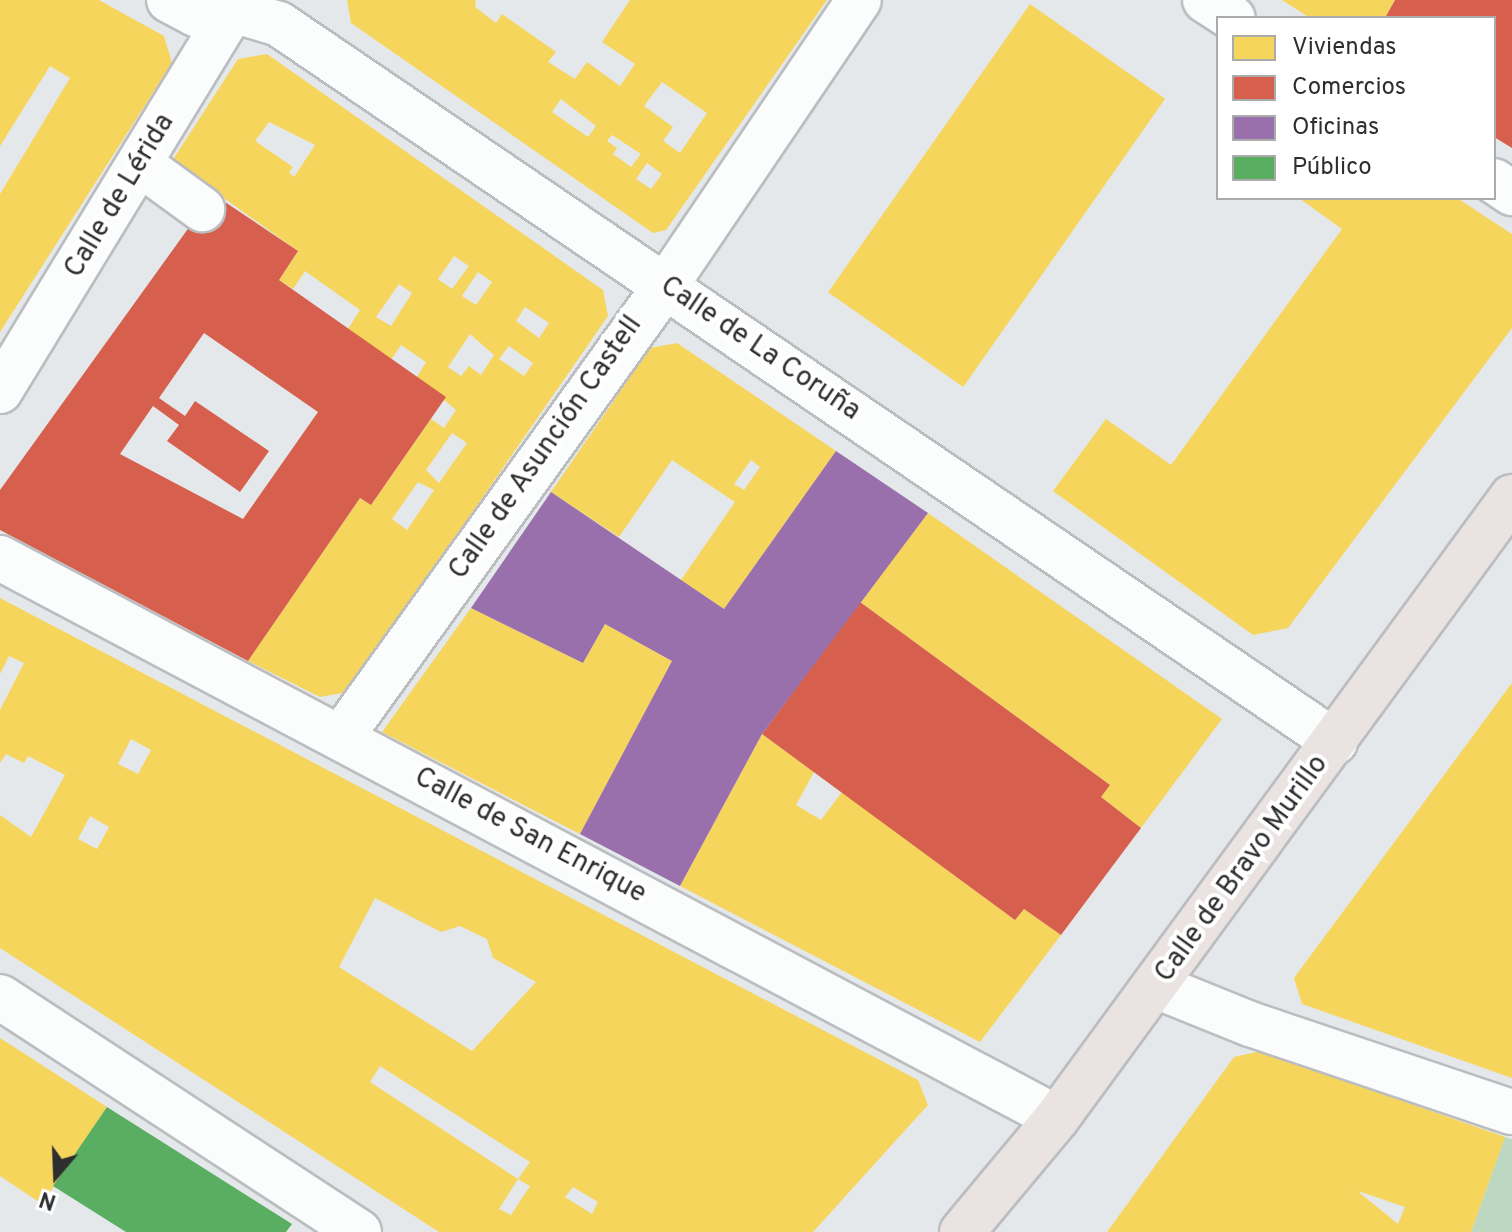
<!DOCTYPE html>
<html>
<head>
<meta charset="utf-8">
<style>
  body { margin:0 }
  #map { position:relative; width:1512px; height:1232px; overflow:hidden; background:#e5e8eb; font-family:Overpass,sans-serif }
  div>[style] { position:absolute }
  [style*='--x'] { left:calc(var(--x)*1px); top:calc(var(--y)*1px); width:calc(var(--w)*1px); rotate:calc(var(--a)*1deg) }
  .green>* { inset:0; background:#bcd8c0 }
  .homes>* { inset:0; background:#f6d55c; transform-origin:0 0 }
  .shops>* { inset:0; background:#d6604d }
  .offices>* { inset:0; background:#9970ab }
  .public>* { inset:0; background:#5aae61 }
  .roads { filter:drop-shadow(2px 0 #bbbdc0) drop-shadow(-2px 0 #bbbdc0) drop-shadow(0 2px #bbbdc0) drop-shadow(0 -2px #bbbdc0) }
  .minor>* { height:44px; margin:-22px; padding:0 22px; transform-origin:22px; border-radius:22px; background:#fbfcfc }
  .major>* { height:44px; margin:-22px; padding:0 22px; transform-origin:22px; border-radius:22px; background:#eae3e2 }
  span { translate:-50% -50%; white-space:nowrap; text-align:center; line-height:1.15; -webkit-text-stroke:8px #fff; paint-order:stroke }
  .street-label { font-size:28px; color:#2d2e30 }
  .legend { position:absolute; left:1216px; top:16px; width:280px; height:184px; box-sizing:border-box; background:#fff; border:2px solid #ababac; margin:0; padding:10px 14px; list-style:none; font-size:24px; color:#2d2e30 }
  .legend li { display:flex; align-items:center; gap:16px; height:40px }
  .legend b { width:40px; border:2px solid #ababac }
  .north { position:absolute; left:16px; top:1136px; width:80px; height:80px; -webkit-text-stroke:6px #fff; paint-order:stroke; rotate:199deg; font-size:22px; font-weight:700; line-height:32px; text-align:center; color:#2d2e30 }
  .north::after { content:''; display:block; margin:auto; width:28px; height:36px; background:#2d2e30; clip-path:polygon(50% 0,100% 100%,50% 72%,0 100%) }
</style>
</head>
<body>
<div id="map">
  <div class="green">
    <div style="clip-path:polygon(1505px 1137px,1512px 1139px,1512px 1232px,1471px 1232px)"></div>
  </div>
  <div class="homes">
    <div style="clip-path:polygon(0 0,99px 0,164px 36px,172px 63px,0 332px,0 194px,70px 78px,50px 66px,0 146px)"></div>
    <div style="clip-path:polygon(evenodd,347px 0,476px 0,475px 7px,496px 23px,502px 14px,556px 52px,548px 62px,575px 79px,587px 62px,620px 86px,635px 64px,602px 42px,630px 0,827px 0,666px 230px,653px 233px,351px 23px,347px 0,662px 82px,707px 113px,680px 153px,663px 141px,673px 127px,644px 106px,662px 82px,347px 0,561px 99px,596px 126px,588px 137px,552px 112px,561px 99px,347px 0,612px 135px,641px 154px,631px 167px,613px 154px,617px 148px,607px 141px,612px 135px,347px 0,647px 163px,662px 174px,651px 189px,636px 179px,647px 163px)"></div>
    <div style="clip-path:polygon(1282px 0,1395px 0,1385px 18px,1310px 18px)"></div>
    <div style="left:1030px;top:4px;width:165px;height:352px;rotate:35deg"></div>
    <div style="clip-path:polygon(evenodd,267px 54px,603px 290px,608px 316px,348px 692px,320px 697px,248px 661px,360px 498px,371px 505px,431px 419px,444px 428px,456px 410px,417px 377px,426px 362px,401px 345px,391px 360px,348px 329px,360px 310px,305px 271px,293px 289px,279px 280px,298px 251px,172px 161px,238px 59px,267px 54px,269px 122px,315px 145px,294px 177px,289px 172px,293px 167px,255px 141px,269px 122px,267px 54px,454px 256px,469px 266px,452px 289px,438px 279px,454px 256px,267px 54px,478px 272px,492px 282px,476px 305px,462px 296px,478px 272px,267px 54px,399px 284px,412px 293px,391px 326px,376px 317px,399px 284px,267px 54px,525px 307px,549px 323px,539px 338px,516px 321px,525px 307px,267px 54px,470px 334px,494px 355px,481px 375px,469px 366px,461px 376px,448px 367px,470px 334px,267px 54px,509px 346px,533px 363px,524px 376px,499px 359px,509px 346px,267px 54px,452px 433px,467px 443px,439px 483px,426px 470px,452px 433px,267px 54px,418px 482px,434px 490px,407px 530px,392px 519px,418px 482px)"></div>
    <div style="clip-path:polygon(1299px 198px,1457px 198px,1512px 234px,1512px 328px,1288px 628px,1253px 635px,1053px 491px,1106px 419px,1171px 465px,1342px 229px)"></div>
    <div style="clip-path:polygon(evenodd,677px 343px,836px 451px,724px 609px,681px 580px,735px 502px,672px 460px,619px 537px,551px 492px,650px 348px,677px 343px,751px 460px,760px 467px,744px 490px,734px 484px,751px 460px)"></div>
    <div style="clip-path:polygon(928px 513px,1222px 719px,1141px 828px,1101px 797px,1110px 785px,860px 602px)"></div>
    <div style="clip-path:polygon(evenodd,0 598px,918px 1080px,928px 1105px,813px 1232px,439px 1232px,0 948px,0 815px,31px 837px,65px 775px,28px 756px,24px 763px,6px 754px,0 763px,0 710px,24px 663px,9px 656px,0 674px,0 598px,131px 739px,151px 750px,138px 774px,118px 764px,131px 739px,0 598px,90px 816px,109px 827px,97px 849px,78px 839px,90px 816px,0 598px,375px 898px,441px 932px,460px 926px,487px 939px,493px 958px,536px 982px,472px 1051px,339px 967px,375px 898px,0 598px,380px 1066px,530px 1162px,518px 1179px,530px 1186px,511px 1215px,499px 1209px,518px 1179px,370px 1082px,380px 1066px,0 598px,573px 1187px,598px 1202px,592px 1214px,565px 1197px,573px 1187px)"></div>
    <div style="clip-path:polygon(471px 608px,583px 663px,605px 624px,672px 661px,580px 834px,382px 732px)"></div>
    <div style="clip-path:polygon(1512px 683px,1512px 1078px,1302px 1004px,1294px 978px)"></div>
    <div style="clip-path:polygon(762px 734px,814px 772px,796px 805px,821px 820px,842px 792px,1015px 920px,1024px 909px,1061px 935px,980px 1042px,680px 886px)"></div>
    <div style="clip-path:polygon(0 1038px,107px 1107px,42px 1204px,0 1176px)"></div>
    <div style="clip-path:polygon(evenodd,1261px 1051px,1505px 1137px,1471px 1232px,1107px 1232px,1234px 1057px,1261px 1051px,1358px 1191px,1405px 1207px,1398px 1224px,1361px 1194px,1358px 1191px)"></div>
  </div>
  <div class="shops">
    <div style="clip-path:polygon(1395px 0,1512px 0,1512px 148px,1494px 137px,1494px 18px,1385px 18px)"></div>
    <div style="clip-path:polygon(evenodd,213px 194px,298px 251px,279px 280px,446px 397px,371px 505px,360px 498px,248px 661px,0 530px,0 490px,213px 194px,204px 333px,318px 412px,243px 519px,120px 454px,153px 406px,179px 425px,167px 441px,240px 492px,269px 451px,195px 401px,185px 416px,159px 398px,204px 333px)"></div>
    <div style="clip-path:polygon(860px 602px,1110px 785px,1101px 797px,1141px 828px,1061px 935px,1024px 909px,1015px 920px,762px 734px)"></div>
  </div>
  <div class="offices">
    <div style="clip-path:polygon(836px 451px,928px 513px,762px 734px,680px 886px,580px 834px,672px 661px,605px 624px,583px 663px,471px 608px,551px 492px,724px 609px)"></div>
  </div>
  <div class="public">
    <div style="clip-path:polygon(107px 1107px,292px 1224px,286px 1232px,126px 1232px,53px 1186px)"></div>
  </div>
  <div class="roads">
    <div class="minor">
      <div style="--x:169;--y:0;--w:30;--a:28"></div>
      <div style="--x:195;--y:14;--w:37;--a:-6"></div>
      <div style="--x:232;--y:10;--w:49;--a:16.6"></div>
      <div style="--x:279;--y:24;--w:1277;--a:34.21"></div>
      <div style="--x:1205;--y:0;--w:33;--a:33"></div>
      <div style="--x:140;--y:164;--w:77;--a:36"></div>
      <div style="--x:1494;--y:181;--w:22;--a:34"></div>
      <div style="--x:0;--y:391;--w:458;--a:-58.6"></div>
      <div style="--x:0;--y:558;--w:1196;--a:27.91"></div>
      <div style="--x:341;--y:737;--w:557;--a:-54.28"></div>
      <div style="--x:666;--y:285;--w:344;--a:-55.9"></div>
      <div style="--x:1156;--y:986;--w:101;--a:22"></div>
      <div style="--x:1250;--y:1024;--w:276;--a:18.6"></div>
      <div style="--x:0;--y:997;--w:429;--a:33.2"></div>
    </div>
    <div class="major">
      <div style="--x:962;--y:1232;--w:148;--a:-50.2"></div>
      <div style="--x:1057;--y:1118;--w:770;--a:-53.77"></div>
    </div>
  </div>
  <div class="street-label">
    <span style="left:120px;top:196px;rotate:-59deg">Calle de Lérida</span>
    <span style="left:760px;top:349px;rotate:34deg">Calle de La Coruña</span>
    <span style="left:546px;top:448px;rotate:-55deg">Calle de Asunción Castell</span>
    <span style="left:530px;top:836px;rotate:28deg">Calle de San Enrique</span>
    <span style="left:1242px;top:869px;rotate:-54deg">Calle de Bravo Murillo</span>
  </div>
  <ul class="legend">
  <li><b style="height:22px;background:#f6d55c"></b>Viviendas</li>
  <li><b style="height:22px;background:#d6604d"></b>Comercios</li>
  <li><b style="height:22px;background:#9970ab"></b>Oficinas</li>
  <li><b style="height:22px;background:#5aae61"></b>Público</li>
  </ul>
  <div class="north">N</div>
</div>
</body>
</html>
